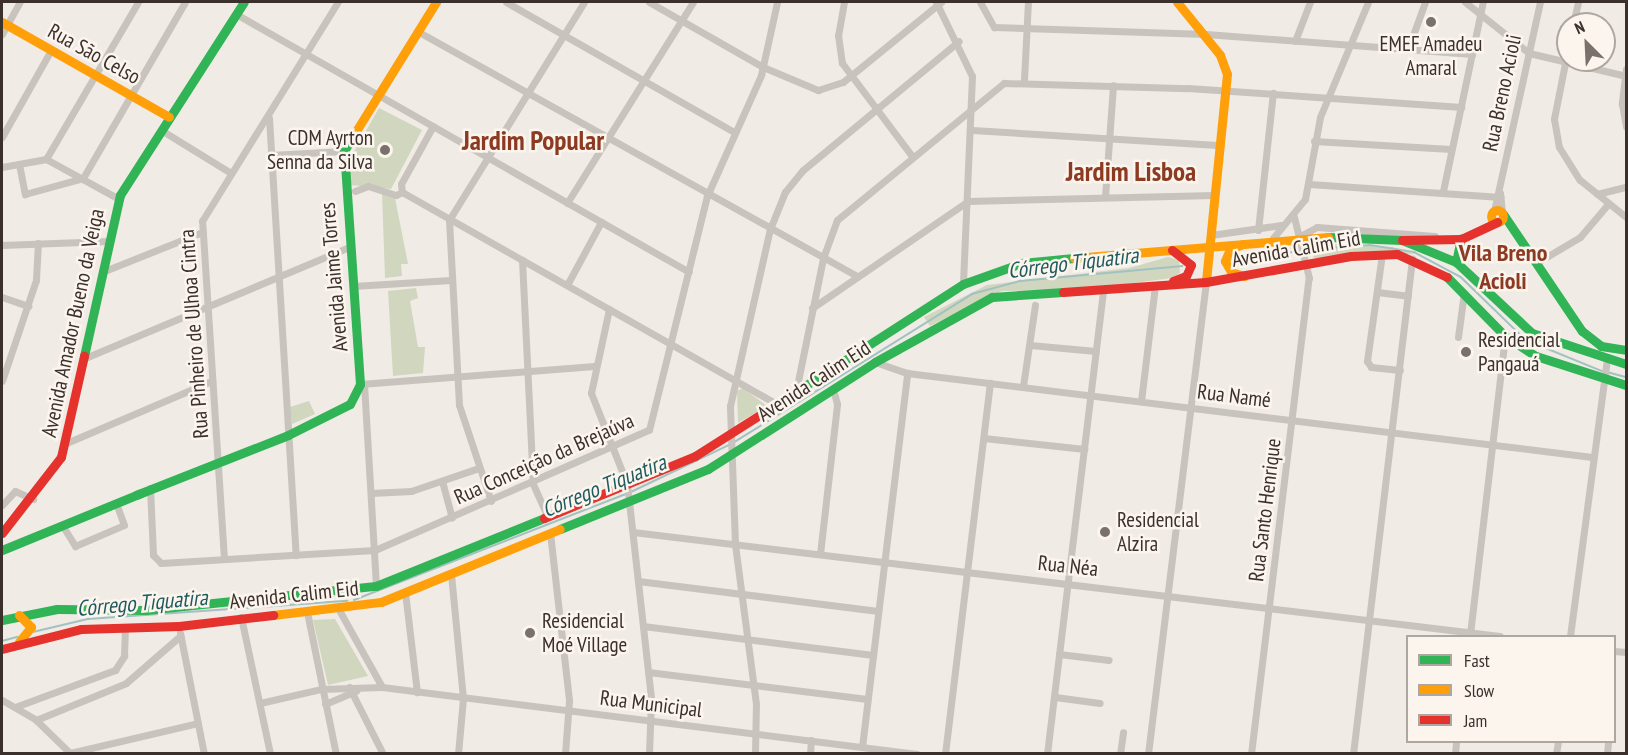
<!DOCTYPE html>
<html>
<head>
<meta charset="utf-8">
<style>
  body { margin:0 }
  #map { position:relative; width:1628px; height:755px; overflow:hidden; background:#f0ebe5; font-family:"PT Sans Narrow",sans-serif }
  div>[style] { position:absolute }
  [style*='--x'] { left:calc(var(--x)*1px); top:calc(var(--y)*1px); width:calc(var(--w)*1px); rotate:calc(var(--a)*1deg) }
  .green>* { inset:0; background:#d1d6bf }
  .stream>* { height:1.5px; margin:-0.75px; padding:0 0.75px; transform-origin:0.75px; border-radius:0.75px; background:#a1c2c1 }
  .street>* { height:7px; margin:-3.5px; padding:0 3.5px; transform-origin:3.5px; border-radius:3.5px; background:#c9c3be }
  .fast>* { height:9px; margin:-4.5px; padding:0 4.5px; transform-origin:4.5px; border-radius:4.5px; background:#30b455 }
  .slow>* { height:9px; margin:-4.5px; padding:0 4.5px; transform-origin:4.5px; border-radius:4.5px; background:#ff9f0a }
  .slow>.ring { margin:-4.5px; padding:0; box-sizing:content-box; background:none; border:9px solid #ff9f0a; border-radius:50% }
  .jam>* { height:9px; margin:-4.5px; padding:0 4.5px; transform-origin:4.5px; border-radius:4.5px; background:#e5322d }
  .dots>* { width:16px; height:16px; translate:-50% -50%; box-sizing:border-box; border:3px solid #fbf5ee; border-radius:50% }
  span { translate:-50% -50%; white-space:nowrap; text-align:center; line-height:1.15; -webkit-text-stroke:5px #fbf5ee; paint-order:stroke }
  .poi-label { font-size:21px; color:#3b302b }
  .right { translate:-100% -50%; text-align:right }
  .left { translate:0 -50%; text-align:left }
  .street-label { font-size:21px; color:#3b302b }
  .water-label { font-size:22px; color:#1f5a5e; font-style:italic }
  .quarter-label { font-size:24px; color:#8c3b22; font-weight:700 }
  .district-label { font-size:27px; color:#8c3b22; font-weight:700 }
  .frame { position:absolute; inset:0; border:3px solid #3b302b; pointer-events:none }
  .legend { position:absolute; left:1406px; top:635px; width:210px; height:108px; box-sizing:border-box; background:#fbf5ee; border:2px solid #aea6a0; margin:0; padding:8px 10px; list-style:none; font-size:18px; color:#3b302b }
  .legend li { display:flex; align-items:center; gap:12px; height:30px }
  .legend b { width:30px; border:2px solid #aea6a0 }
  .north { position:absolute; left:1556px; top:12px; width:60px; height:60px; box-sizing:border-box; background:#fbf5ee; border:2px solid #aea6a0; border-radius:50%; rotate:336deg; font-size:16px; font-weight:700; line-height:24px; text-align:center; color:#3b302b }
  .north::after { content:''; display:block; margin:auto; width:21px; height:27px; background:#7a716c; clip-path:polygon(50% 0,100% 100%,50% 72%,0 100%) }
</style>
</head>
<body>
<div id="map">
  <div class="green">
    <div style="clip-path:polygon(379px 108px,422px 130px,391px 189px,350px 185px,347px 164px)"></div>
    <div style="clip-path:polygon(382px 193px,395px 198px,408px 264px,401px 264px,402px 276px,385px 278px)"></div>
    <div style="clip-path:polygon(1309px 243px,1392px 247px,1416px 254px,1314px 258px)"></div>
    <div style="clip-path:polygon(1168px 257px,1179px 260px,1180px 273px,1172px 278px,1080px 290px,1002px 291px,930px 326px,924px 317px,987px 285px,1129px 268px)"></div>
    <div style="clip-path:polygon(416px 288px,418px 298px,410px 301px,418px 347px,425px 347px,423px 373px,393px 376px,388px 291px)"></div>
    <div style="clip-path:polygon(743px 388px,767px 406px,738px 423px,737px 391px)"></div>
    <div style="clip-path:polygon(309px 401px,315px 414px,292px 424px,290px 407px)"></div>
    <div style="clip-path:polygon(335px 619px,368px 676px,328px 685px,313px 620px)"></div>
  </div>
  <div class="stream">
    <div style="--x:1305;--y:250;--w:65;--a:-4.4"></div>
    <div style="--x:1370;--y:245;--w:45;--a:9"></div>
    <div style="--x:1414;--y:252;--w:53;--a:28"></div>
    <div style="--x:1461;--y:277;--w:91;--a:44.1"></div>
    <div style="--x:1526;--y:340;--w:82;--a:22.2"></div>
    <div style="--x:1232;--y:260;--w:69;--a:-7.5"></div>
    <div style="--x:1607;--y:372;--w:20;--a:15"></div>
    <div style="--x:733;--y:443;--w:282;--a:-31.9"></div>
    <div style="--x:972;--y:294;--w:50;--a:-15.2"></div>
    <div style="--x:1020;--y:281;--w:163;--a:-5.3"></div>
    <div style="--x:631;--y:492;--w:109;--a:-25.6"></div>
    <div style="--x:354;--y:600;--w:292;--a:-21.3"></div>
    <div style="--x:33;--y:632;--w:57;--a:-13.3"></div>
    <div style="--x:88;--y:619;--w:260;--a:-4"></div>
    <div style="--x:2;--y:641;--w:16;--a:-15"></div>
  </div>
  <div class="street">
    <div style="--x:506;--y:2;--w:262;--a:29.7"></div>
    <div style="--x:649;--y:2;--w:131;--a:29.7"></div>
    <div style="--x:763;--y:67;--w:60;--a:22.7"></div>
    <div style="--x:818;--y:90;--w:26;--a:-18"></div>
    <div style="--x:843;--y:82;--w:127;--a:-39.2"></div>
    <div style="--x:844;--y:2;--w:34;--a:100"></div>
    <div style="--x:838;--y:35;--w:28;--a:82"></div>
    <div style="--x:842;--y:63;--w:115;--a:53.1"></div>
    <div style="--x:936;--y:2;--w:82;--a:64.1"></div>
    <div style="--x:972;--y:76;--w:208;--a:92.5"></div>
    <div style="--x:980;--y:2;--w:29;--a:61"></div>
    <div style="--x:994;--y:27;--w:212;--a:1.9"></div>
    <div style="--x:1206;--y:34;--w:267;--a:4.3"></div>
    <div style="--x:1465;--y:2;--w:82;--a:38.6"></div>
    <div style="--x:1529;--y:53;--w:100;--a:13.3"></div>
    <div style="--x:236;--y:14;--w:521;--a:29.66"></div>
    <div style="--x:1573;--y:24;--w:23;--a:-77"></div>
    <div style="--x:417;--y:31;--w:504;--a:29.11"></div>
    <div style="--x:2;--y:34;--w:37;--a:-61"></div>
    <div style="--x:1295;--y:41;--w:42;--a:-69"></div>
    <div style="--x:1568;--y:48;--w:72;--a:101.2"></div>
    <div style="--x:1554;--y:119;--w:28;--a:80"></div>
    <div style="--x:1559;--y:147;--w:39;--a:58"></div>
    <div style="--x:1580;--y:180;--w:59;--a:38.8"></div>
    <div style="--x:1408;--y:49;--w:50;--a:-70.1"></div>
    <div style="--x:1626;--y:69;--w:35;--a:97"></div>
    <div style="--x:1622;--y:104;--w:23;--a:80"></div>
    <div style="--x:1024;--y:80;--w:78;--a:-87.1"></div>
    <div style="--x:269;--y:118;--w:438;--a:86.5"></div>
    <div style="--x:433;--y:126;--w:66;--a:118.9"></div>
    <div style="--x:401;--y:184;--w:8;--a:83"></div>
    <div style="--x:402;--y:192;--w:431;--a:29.5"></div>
    <div style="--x:161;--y:130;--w:82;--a:31.6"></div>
    <div style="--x:972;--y:130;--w:246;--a:3.5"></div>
    <div style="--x:2;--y:137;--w:100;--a:-60.6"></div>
    <div style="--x:1314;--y:141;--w:137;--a:3.3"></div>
    <div style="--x:270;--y:155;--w:74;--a:-3.1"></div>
    <div style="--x:46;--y:159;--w:182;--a:-59.6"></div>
    <div style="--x:19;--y:164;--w:31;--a:79"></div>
    <div style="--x:25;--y:194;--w:60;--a:-15.4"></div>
    <div style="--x:83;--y:178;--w:203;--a:-59.9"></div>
    <div style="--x:2;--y:167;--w:45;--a:-10.3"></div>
    <div style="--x:46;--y:159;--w:83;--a:28.7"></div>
    <div style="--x:1309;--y:184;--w:192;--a:3.9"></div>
    <div style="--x:355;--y:191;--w:14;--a:-21"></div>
    <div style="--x:368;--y:186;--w:29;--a:18"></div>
    <div style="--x:396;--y:195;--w:7;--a:-27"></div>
    <div style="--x:1443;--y:191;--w:193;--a:-78.1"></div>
    <div style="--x:1500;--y:193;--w:19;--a:84"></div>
    <div style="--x:1597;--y:194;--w:30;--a:-14"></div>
    <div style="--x:1105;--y:197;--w:112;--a:-85.9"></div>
    <div style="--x:567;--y:203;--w:237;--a:-57.9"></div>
    <div style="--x:1494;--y:211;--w:214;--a:-77.6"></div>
    <div style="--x:449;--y:220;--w:185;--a:86.9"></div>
    <div style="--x:459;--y:405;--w:101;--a:71.6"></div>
    <div style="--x:449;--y:220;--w:256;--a:-58.2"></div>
    <div style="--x:1258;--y:230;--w:138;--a:-83.8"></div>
    <div style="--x:1211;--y:235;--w:71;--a:-8.1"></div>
    <div style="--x:1302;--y:235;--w:17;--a:-28"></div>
    <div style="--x:1317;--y:227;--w:118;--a:4.4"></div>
    <div style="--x:1273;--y:238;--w:50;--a:-50.6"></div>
    <div style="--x:1305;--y:199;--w:83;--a:-79.6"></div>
    <div style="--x:1320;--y:117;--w:125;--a:-67.3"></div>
    <div style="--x:2;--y:245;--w:106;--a:-2.2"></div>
    <div style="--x:1382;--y:254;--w:108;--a:98"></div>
    <div style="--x:1367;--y:361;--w:7;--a:56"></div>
    <div style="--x:1371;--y:367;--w:29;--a:6"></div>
    <div style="--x:522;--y:260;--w:224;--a:87.2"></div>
    <div style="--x:533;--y:484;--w:34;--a:66"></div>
    <div style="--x:1538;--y:262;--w:49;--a:-30.8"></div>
    <div style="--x:1580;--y:237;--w:43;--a:-49.7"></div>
    <div style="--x:102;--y:272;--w:108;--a:-21.8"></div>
    <div style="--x:567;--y:285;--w:72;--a:-61.6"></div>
    <div style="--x:353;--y:286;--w:98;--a:-3.5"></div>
    <div style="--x:1377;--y:292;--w:31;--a:7"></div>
    <div style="--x:2;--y:297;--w:28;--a:19"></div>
    <div style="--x:812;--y:308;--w:189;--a:-34.4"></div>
    <div style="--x:968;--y:201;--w:246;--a:-1.4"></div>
    <div style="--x:609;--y:309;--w:86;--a:102.1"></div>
    <div style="--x:591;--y:393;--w:98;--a:68.4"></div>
    <div style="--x:627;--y:484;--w:216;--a:83.6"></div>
    <div style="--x:651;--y:699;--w:55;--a:92.1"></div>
    <div style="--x:1458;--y:337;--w:45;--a:-82.4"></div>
    <div style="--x:1030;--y:345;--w:66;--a:5.2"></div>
    <div style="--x:85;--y:358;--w:286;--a:-22.8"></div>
    <div style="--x:875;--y:362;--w:34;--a:19"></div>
    <div style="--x:907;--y:373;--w:690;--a:6.99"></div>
    <div style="--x:2;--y:381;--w:107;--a:-71.4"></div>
    <div style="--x:36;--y:280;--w:37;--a:-87"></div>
    <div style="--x:360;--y:384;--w:235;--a:-4.4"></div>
    <div style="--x:364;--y:384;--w:202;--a:86.6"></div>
    <div style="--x:1023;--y:386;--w:82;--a:-81.6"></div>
    <div style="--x:796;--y:391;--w:136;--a:-78.5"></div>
    <div style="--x:823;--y:258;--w:40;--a:-69.8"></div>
    <div style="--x:837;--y:220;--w:216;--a:-39.4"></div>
    <div style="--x:1004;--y:83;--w:184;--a:1.6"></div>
    <div style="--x:1188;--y:88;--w:274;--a:4"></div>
    <div style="--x:1141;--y:401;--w:116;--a:-83.1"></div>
    <div style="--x:984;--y:438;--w:101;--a:6.3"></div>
    <div style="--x:64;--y:444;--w:161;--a:-23.1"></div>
    <div style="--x:442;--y:481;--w:38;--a:75"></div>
    <div style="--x:150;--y:488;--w:67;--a:87.4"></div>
    <div style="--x:153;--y:555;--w:11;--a:45"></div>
    <div style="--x:161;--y:563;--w:214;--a:-3.5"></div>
    <div style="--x:375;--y:550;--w:299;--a:-23.7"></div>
    <div style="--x:649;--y:430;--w:241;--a:-76.1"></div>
    <div style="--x:707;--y:196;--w:133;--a:-65.9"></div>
    <div style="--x:761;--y:75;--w:75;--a:-77.6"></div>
    <div style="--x:371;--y:493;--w:40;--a:-2.9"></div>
    <div style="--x:411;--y:491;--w:72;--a:-18.7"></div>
    <div style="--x:2;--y:505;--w:19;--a:-47"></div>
    <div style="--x:15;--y:491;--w:20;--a:24"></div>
    <div style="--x:62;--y:525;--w:25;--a:58"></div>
    <div style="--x:75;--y:546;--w:53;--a:-23.2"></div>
    <div style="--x:124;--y:525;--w:23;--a:-110"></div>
    <div style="--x:633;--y:532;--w:873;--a:6.84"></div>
    <div style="--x:550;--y:533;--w:169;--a:83.5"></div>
    <div style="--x:569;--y:701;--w:53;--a:94.3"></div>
    <div style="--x:820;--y:554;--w:151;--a:-83.5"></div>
    <div style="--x:837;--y:404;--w:16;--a:-105"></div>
    <div style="--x:224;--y:559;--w:339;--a:-93.7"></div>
    <div style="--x:202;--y:221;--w:258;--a:-58.2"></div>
    <div style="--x:451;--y:574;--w:125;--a:84.5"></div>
    <div style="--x:463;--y:698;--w:56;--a:95.1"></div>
    <div style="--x:638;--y:581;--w:242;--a:7.1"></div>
    <div style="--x:405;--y:592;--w:101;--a:83.2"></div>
    <div style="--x:339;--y:610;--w:88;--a:60.8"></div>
    <div style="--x:307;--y:612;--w:145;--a:78.5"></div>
    <div style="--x:241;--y:617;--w:140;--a:78"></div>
    <div style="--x:643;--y:626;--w:232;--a:7.2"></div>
    <div style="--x:180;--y:633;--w:123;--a:78.8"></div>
    <div style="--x:1470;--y:634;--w:300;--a:-83.3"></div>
    <div style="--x:1570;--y:636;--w:279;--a:-82.4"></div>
    <div style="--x:1614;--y:651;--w:12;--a:5"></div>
    <div style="--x:1059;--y:654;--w:50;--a:6.8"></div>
    <div style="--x:648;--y:672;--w:221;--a:7"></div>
    <div style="--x:349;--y:687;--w:75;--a:63.1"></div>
    <div style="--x:1055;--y:697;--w:45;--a:7.6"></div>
    <div style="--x:2;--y:700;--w:39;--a:30"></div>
    <div style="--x:36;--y:720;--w:49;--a:44.2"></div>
    <div style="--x:260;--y:703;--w:63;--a:-12.9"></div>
    <div style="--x:321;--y:689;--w:61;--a:-1.9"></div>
    <div style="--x:382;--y:687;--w:539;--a:7.14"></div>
    <div style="--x:325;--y:704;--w:34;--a:-23"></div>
    <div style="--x:15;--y:707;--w:107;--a:-20.3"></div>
    <div style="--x:115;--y:670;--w:17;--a:-57"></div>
    <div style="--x:124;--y:656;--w:28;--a:-88"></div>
    <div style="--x:36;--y:720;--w:97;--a:-22.3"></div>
    <div style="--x:126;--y:683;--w:72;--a:-41"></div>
    <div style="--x:862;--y:747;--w:377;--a:-83.1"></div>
    <div style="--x:70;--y:753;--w:131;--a:-13.2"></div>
    <div style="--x:755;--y:754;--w:50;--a:-88.9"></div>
    <div style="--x:756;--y:704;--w:161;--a:-97.5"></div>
    <div style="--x:735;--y:544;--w:138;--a:-92.1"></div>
    <div style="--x:730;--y:406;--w:181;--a:-77.3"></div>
    <div style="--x:770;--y:229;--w:40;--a:-68"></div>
    <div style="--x:785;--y:192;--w:28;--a:-51"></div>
    <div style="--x:803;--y:170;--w:202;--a:-39.6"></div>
    <div style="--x:810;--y:754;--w:14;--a:-86"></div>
    <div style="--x:945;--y:754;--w:374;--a:-83.1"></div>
    <div style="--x:1047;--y:754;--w:466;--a:-83.1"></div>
    <div style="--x:1120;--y:754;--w:22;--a:-82"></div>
    <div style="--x:1148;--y:754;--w:476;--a:-83"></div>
    <div style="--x:1251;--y:754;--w:480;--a:-83.1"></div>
    <div style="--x:1309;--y:278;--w:63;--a:-103.8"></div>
    <div style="--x:1353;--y:754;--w:499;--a:-83.2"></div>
    <div style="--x:1455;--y:754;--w:12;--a:-85"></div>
    <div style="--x:1556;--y:754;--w:12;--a:-81"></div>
    <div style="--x:1607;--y:754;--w:12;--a:-85"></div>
  </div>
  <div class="fast">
    <div style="--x:1503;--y:214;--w:141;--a:56"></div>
    <div style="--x:1582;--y:331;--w:24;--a:38"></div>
    <div style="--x:1601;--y:346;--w:25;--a:9"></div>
    <div style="--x:1328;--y:237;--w:74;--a:2.3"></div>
    <div style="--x:1402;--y:240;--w:58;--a:22.2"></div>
    <div style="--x:1456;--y:262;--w:104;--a:43.1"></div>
    <div style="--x:1532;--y:333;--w:99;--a:18.3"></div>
    <div style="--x:1456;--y:262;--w:24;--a:-78"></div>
    <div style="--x:1447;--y:277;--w:83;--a:45.5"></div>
    <div style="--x:1505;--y:336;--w:37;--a:33"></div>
    <div style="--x:1536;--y:356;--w:95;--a:17.9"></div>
    <div style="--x:84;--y:356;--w:165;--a:-77.4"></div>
    <div style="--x:120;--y:195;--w:229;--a:-57.3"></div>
    <div style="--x:766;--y:411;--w:234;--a:-32.8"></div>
    <div style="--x:963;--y:284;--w:63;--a:-19.6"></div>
    <div style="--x:1022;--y:263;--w:52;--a:-5.5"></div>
    <div style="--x:136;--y:495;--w:163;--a:-21.5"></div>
    <div style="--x:288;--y:435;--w:69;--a:-26.6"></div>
    <div style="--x:350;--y:404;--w:22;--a:-63"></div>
    <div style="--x:360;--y:384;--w:234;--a:-93.9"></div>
    <div style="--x:344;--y:151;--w:17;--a:-59"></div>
    <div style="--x:560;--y:529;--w:160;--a:-22.1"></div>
    <div style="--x:708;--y:469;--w:198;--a:-32.6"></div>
    <div style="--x:875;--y:362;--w:134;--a:-29.1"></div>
    <div style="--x:992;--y:297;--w:71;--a:-4"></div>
    <div style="--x:2;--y:550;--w:150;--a:-22.3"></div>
    <div style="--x:2;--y:620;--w:56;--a:-11.3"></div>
    <div style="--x:57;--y:609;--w:89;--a:0.6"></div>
    <div style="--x:146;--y:610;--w:231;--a:-6"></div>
    <div style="--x:376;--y:586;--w:181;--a:-22"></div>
  </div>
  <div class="slow">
    <div style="--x:1177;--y:2;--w:68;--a:50.9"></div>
    <div style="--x:1220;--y:55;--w:20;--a:70"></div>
    <div style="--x:1227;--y:74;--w:209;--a:95.8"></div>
    <div style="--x:2;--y:22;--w:192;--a:29.6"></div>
    <div style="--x:353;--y:136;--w:158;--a:-58.2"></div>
    <div class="ring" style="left:1491px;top:210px;width:3px;height:3px"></div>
    <div style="--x:1243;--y:244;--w:14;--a:159"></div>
    <div style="--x:1230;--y:249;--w:13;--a:113"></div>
    <div style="--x:1225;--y:261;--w:13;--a:61"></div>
    <div style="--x:1231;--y:272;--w:14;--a:17"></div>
    <div style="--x:1074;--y:258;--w:255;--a:-4.7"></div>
    <div style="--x:19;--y:615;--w:17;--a:45"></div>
    <div style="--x:31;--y:627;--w:19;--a:129"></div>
    <div style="--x:273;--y:615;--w:109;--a:-6.9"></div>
    <div style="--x:381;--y:602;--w:193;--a:-22.2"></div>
  </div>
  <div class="jam">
    <div style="--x:1402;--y:240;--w:59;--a:-1"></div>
    <div style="--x:1461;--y:239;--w:40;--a:-25"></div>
    <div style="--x:1172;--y:250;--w:24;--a:38"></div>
    <div style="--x:1191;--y:265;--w:12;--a:114"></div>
    <div style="--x:1186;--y:276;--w:14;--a:159"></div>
    <div style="--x:1063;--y:292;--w:143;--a:-4"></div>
    <div style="--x:1206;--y:282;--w:147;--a:-10.2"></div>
    <div style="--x:1351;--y:256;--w:46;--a:-2.5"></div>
    <div style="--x:1397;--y:254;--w:55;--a:24.7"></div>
    <div style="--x:544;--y:518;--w:163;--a:-22.3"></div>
    <div style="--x:695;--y:456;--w:84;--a:-32.4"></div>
    <div style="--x:2;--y:533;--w:96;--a:-52.2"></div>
    <div style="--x:61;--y:457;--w:104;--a:-77.2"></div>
    <div style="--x:2;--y:649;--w:81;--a:-14.2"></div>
    <div style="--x:81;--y:629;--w:98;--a:-1.8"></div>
    <div style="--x:179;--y:626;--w:95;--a:-6.7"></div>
  </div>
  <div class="dots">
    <div style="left:1431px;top:22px;background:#7a716c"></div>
    <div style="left:385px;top:150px;background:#7a716c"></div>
    <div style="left:1466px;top:352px;background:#7a716c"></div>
    <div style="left:1105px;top:532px;background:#7a716c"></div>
    <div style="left:530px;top:633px;background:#7a716c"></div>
  </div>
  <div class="poi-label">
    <span style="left:1431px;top:56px">EMEF Amadeu<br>Amaral</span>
    <span class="right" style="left:373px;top:150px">CDM Ayrton<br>Senna da Silva</span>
    <span class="left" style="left:1478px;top:352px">Residencial<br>Pangauá</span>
    <span class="left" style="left:1117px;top:532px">Residencial<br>Alzira</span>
    <span class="left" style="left:542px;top:633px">Residencial<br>Moé Village</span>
  </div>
  <div class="street-label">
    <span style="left:94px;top:54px;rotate:29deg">Rua São Celso</span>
    <span style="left:1502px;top:93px;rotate:-78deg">Rua Breno Acioli</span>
    <span style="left:1296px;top:249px;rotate:-10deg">Avenida Calim Eid</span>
    <span style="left:334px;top:277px;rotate:-95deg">Avenida Jaime Torres</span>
    <span style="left:73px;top:323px;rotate:-78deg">Avenida Amador Bueno da Veiga</span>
    <span style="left:194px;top:334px;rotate:-94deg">Rua Pinheiro de Ulhoa Cintra</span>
    <span style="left:814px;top:381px;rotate:-33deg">Avenida Calim Eid</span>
    <span style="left:1234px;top:396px;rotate:7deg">Rua Namé</span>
    <span style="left:544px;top:459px;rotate:-24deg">Rua Conceição da Brejaúva</span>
    <span style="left:1265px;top:510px;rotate:-83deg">Rua Santo Henrique</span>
    <span style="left:1068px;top:566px;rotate:6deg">Rua Néa</span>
    <span style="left:294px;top:595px;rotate:-6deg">Avenida Calim Eid</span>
    <span style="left:651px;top:704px;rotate:7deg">Rua Municipal</span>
  </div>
  <div class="water-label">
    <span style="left:1073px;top:263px;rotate:-7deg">Córrego Tiquatira</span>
    <span style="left:604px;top:486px;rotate:-22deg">Córrego Tiquatira</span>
    <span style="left:142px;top:603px;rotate:-5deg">Córrego Tiquatira</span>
  </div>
  <div class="quarter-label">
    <span style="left:1503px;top:267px">Vila Breno<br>Acioli</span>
  </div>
  <div class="district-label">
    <span style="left:533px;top:141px">Jardim Popular</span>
    <span style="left:1131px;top:172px">Jardim Lisboa</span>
  </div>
  <div class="frame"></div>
  <ul class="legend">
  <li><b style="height:8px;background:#30b455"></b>Fast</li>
  <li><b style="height:8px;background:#ff9f0a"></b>Slow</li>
  <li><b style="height:8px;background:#e5322d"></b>Jam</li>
  </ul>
  <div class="north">N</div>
</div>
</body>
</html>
